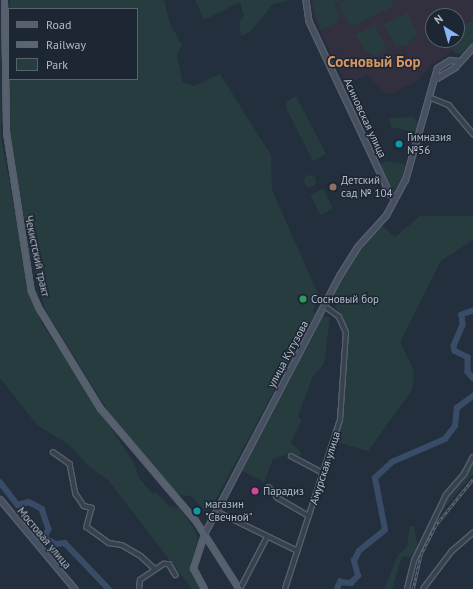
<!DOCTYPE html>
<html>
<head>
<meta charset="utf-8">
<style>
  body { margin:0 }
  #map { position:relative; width:473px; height:589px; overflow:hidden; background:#242f3e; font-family:"PT Sans",sans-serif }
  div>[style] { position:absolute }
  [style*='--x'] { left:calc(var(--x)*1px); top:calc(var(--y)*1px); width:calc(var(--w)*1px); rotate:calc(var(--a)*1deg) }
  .medical>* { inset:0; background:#32303f }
  .green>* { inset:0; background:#263c3f; transform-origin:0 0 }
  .round { border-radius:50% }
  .river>* { height:5.5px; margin:-2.75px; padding:0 2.75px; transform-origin:2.75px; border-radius:2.75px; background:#394c67 }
  .roads { filter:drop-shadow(1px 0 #565f6c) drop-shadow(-1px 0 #565f6c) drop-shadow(0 1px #565f6c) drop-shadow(0 -1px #565f6c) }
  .street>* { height:3.5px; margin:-1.75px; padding:0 1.75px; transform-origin:1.75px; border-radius:1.75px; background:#38414e }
  .secondary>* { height:4.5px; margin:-2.25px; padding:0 2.25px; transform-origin:2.25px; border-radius:2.25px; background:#465061 }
  .primary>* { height:5px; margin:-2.5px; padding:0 2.5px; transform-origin:2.5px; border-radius:2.5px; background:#56606e }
  .rail>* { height:2.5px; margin-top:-1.25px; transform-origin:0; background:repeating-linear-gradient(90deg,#1d2633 0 3px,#5a6575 0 6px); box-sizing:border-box; border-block:1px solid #5a6575 }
  .dots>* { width:11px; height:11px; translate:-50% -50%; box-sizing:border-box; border:2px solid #1d2633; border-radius:50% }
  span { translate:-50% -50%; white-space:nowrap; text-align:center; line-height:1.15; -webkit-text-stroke:3px #1d2633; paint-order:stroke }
  .street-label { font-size:11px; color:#b4bcc9 }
  .poi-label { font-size:11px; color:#b4bcc9 }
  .left { translate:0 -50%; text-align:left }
  .district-label { font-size:15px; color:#d59563; font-weight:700 }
  .legend { position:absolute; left:8px; top:8px; width:130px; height:72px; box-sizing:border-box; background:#1d2633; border:1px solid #59626f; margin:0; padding:5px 7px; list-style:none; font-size:12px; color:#b4bcc9 }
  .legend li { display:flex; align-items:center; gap:8px; height:20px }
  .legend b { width:20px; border:1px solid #59626f }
  .north { position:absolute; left:425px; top:8px; width:40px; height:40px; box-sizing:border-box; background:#1d2633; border:1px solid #59626f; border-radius:50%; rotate:323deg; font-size:11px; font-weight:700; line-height:16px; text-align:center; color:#b4bcc9 }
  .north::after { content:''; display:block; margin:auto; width:14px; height:18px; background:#8ab4f8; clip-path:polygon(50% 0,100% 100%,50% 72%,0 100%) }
</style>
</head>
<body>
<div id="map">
  <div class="medical">
    <div style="clip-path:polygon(evenodd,311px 0,473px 0,473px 38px,433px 63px,418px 80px,390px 94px,384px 93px,367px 75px,346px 84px,314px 18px,311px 0,433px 16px,457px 16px,457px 40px,433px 40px,433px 16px)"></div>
  </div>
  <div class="green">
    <div style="clip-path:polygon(10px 0,164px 0,170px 24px,182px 45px,177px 55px,182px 82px,194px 86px,220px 74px,271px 155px,272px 190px,319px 296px,313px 310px,315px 314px,210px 510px,205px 511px,191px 496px,178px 495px,160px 477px,111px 416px,45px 309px,32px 261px,9px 133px,10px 79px,137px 79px,137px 9px,10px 9px)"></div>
    <div style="clip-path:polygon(195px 0,290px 0,273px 4px,250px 32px,241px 36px,239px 22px,244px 16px,240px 2px,204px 20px)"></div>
    <div style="clip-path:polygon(311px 0,342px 0,334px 5px,340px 16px,337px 23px,321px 30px)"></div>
    <div style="clip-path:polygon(346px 0,391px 0,394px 6px,351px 27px,337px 5px)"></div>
    <div style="clip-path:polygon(408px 13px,417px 34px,407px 45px,395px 46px,384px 24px)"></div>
    <div style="clip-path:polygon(0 15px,1px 137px,30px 294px,42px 324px,134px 463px,139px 478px,153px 494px,157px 493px,169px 506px,179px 508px,195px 530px,198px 540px,190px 568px,202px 589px,192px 589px,108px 480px,91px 468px,68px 444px,37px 425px,0 378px)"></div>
    <div style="clip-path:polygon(473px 20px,473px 43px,461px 54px,455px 53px,449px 40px,457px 40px,457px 29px)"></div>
    <div style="clip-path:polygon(374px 23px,387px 50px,375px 56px,365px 51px,355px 35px,372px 27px)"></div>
    <div style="clip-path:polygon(296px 96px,326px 154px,313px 161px,287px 110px,286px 102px)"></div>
    <div style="clip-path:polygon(414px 117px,419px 125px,414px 132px,391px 127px,389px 118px)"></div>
    <div style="clip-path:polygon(386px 161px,405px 164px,402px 179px,392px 193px,380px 165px)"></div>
    <div class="round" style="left:304px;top:175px;width:12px;height:12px"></div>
    <div style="left:323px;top:189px;width:22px;height:14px;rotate:63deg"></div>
    <div style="clip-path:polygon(420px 216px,473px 216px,473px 240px,441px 261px,400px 342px,414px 371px,412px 390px,368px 451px,336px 442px,346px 377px,347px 333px,332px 297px,358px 249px,381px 225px,395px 237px)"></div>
    <div style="clip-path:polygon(322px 316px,330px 317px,324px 364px,313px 376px,298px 416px,301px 421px,291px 443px,301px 452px,300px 456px,290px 453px,273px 459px,264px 482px,241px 470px)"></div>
    <div style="clip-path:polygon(473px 459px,473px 474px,436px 519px,447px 495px)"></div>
    <div style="clip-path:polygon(410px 526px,414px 526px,418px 548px,410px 557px,402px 556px,392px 589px,384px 589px,398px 555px,407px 547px)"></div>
  </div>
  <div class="river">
    <div style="--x:473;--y:311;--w:12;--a:160"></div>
    <div style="--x:462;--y:315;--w:10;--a:84"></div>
    <div style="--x:463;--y:325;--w:23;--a:113"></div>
    <div style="--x:454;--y:346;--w:5;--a:79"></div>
    <div style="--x:455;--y:351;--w:14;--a:25"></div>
    <div style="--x:468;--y:357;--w:15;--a:90"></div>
    <div style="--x:468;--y:372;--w:8;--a:50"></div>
    <div style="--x:0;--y:482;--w:29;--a:52"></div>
    <div style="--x:18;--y:505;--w:11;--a:-15"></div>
    <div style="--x:29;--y:502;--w:15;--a:28"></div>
    <div style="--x:42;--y:509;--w:21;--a:71"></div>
    <div style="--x:49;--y:529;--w:10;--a:114"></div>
    <div style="--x:45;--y:538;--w:13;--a:29"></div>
    <div style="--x:56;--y:544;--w:9;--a:-6"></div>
    <div style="--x:65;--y:543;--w:64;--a:46.3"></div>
    <div style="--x:337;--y:589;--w:8;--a:-67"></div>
    <div style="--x:340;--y:582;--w:11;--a:5"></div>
    <div style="--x:351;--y:583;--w:10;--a:-45"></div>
    <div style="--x:358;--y:576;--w:16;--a:-105"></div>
    <div style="--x:354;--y:561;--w:11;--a:-63"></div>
    <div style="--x:359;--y:551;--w:33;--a:-39"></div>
    <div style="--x:385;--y:530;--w:53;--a:-100.9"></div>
    <div style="--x:375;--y:478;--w:23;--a:-43"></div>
    <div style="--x:392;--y:462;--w:58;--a:-23.5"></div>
    <div style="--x:445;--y:439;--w:16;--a:-52"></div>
    <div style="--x:455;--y:426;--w:18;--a:-84"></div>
    <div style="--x:457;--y:408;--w:20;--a:-37"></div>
  </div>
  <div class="roads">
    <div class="street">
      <div style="--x:429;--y:97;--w:22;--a:22"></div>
      <div style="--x:449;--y:105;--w:38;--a:50"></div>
      <div style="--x:53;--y:452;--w:21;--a:35"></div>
      <div style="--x:70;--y:464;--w:31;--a:79"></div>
      <div style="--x:76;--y:494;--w:14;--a:56"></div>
      <div style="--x:84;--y:506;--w:8;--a:14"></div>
      <div style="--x:92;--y:508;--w:20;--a:105"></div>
      <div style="--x:87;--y:527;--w:27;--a:36"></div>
      <div style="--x:109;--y:543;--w:13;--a:9"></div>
      <div style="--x:122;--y:545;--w:22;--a:30"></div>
      <div style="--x:141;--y:556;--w:18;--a:43"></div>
      <div style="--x:291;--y:456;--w:36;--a:28"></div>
      <div style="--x:269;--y:487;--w:14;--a:51"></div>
      <div style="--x:278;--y:498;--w:36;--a:30"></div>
      <div style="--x:216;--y:511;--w:91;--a:26"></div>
      <div style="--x:139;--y:589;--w:9;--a:-84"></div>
      <div style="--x:140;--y:580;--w:29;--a:-34"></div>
      <div style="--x:164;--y:564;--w:5;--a:0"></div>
      <div style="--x:169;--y:564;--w:13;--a:58"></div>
      <div style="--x:240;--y:589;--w:56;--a:-62.5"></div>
      <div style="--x:285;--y:589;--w:178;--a:-72"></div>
      <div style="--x:340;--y:420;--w:87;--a:-86.1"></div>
      <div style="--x:346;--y:333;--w:17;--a:-114"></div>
      <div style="--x:339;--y:317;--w:19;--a:-144"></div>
      <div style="--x:407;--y:589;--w:29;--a:-76"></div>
      <div style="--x:414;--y:561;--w:73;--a:-64.1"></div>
      <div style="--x:446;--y:495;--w:28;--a:-49"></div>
      <div style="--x:464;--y:474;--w:19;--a:-62"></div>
      <div style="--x:423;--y:589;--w:48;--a:-52.7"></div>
      <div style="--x:452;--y:551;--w:28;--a:-41"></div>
    </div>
    <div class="secondary">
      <div style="--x:306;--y:0;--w:21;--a:82"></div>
      <div style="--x:309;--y:21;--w:191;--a:64.9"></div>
      <div style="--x:390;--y:194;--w:6;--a:39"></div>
      <div style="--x:437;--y:78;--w:21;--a:-31"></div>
      <div style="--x:455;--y:67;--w:27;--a:-48"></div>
      <div style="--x:0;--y:499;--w:117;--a:50.2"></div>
      <div style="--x:204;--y:534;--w:291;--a:-62.4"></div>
      <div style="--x:339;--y:276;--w:34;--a:-58"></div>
      <div style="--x:357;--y:247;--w:43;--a:-47.8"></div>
      <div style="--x:386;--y:215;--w:40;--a:-62"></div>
      <div style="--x:405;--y:180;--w:116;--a:-74.1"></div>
      <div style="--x:437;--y:68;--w:15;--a:-32"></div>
      <div style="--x:450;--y:60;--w:8;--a:7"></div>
    </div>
    <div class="primary">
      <div style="--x:4;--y:0;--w:132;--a:89.1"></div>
      <div style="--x:6;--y:132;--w:161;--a:81.1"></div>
      <div style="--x:31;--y:291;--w:17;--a:66"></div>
      <div style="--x:38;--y:307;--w:119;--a:58.5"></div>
      <div style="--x:100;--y:408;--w:147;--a:49.7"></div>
      <div style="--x:195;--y:520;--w:82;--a:57.5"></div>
      <div style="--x:204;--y:534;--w:36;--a:108"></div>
      <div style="--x:193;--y:568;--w:24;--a:62"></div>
    </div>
  </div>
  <div class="rail">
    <div style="--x:413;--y:589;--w:36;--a:-77"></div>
    <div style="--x:421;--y:554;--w:31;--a:-63"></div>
    <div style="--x:435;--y:526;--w:60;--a:-51"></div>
  </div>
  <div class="dots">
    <div style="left:399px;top:144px;background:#0f9aa8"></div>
    <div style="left:333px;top:187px;background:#8d6e63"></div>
    <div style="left:303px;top:299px;background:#2e9e5b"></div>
    <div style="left:255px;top:491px;background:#d1479c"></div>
    <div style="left:197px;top:511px;background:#0f9aa8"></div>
  </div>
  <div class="street-label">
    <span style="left:365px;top:118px;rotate:65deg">Асиновская улица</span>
    <span style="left:37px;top:256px;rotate:78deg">Чекистский тракт</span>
    <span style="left:288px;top:354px;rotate:-62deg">улица Кутузова</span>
    <span style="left:325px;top:468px;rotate:-72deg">Амурская улица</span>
    <span style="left:44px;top:538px;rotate:50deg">Мостовая улица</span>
  </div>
  <div class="poi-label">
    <span class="left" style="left:407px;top:144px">Гимназия<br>№56</span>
    <span class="left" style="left:341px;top:187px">Детский<br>сад № 104</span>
    <span class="left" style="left:311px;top:299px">Сосновый бор</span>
    <span class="left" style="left:263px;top:491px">Парадиз</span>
    <span class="left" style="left:205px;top:511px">магазин<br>"Свечной"</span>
  </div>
  <div class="district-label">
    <span style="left:374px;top:62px">Сосновый Бор</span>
  </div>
  <ul class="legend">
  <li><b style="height:5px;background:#56606e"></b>Road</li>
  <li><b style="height:5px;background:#5a6575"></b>Railway</li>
  <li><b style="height:11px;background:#263c3f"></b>Park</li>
  </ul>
  <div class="north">N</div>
</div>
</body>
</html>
